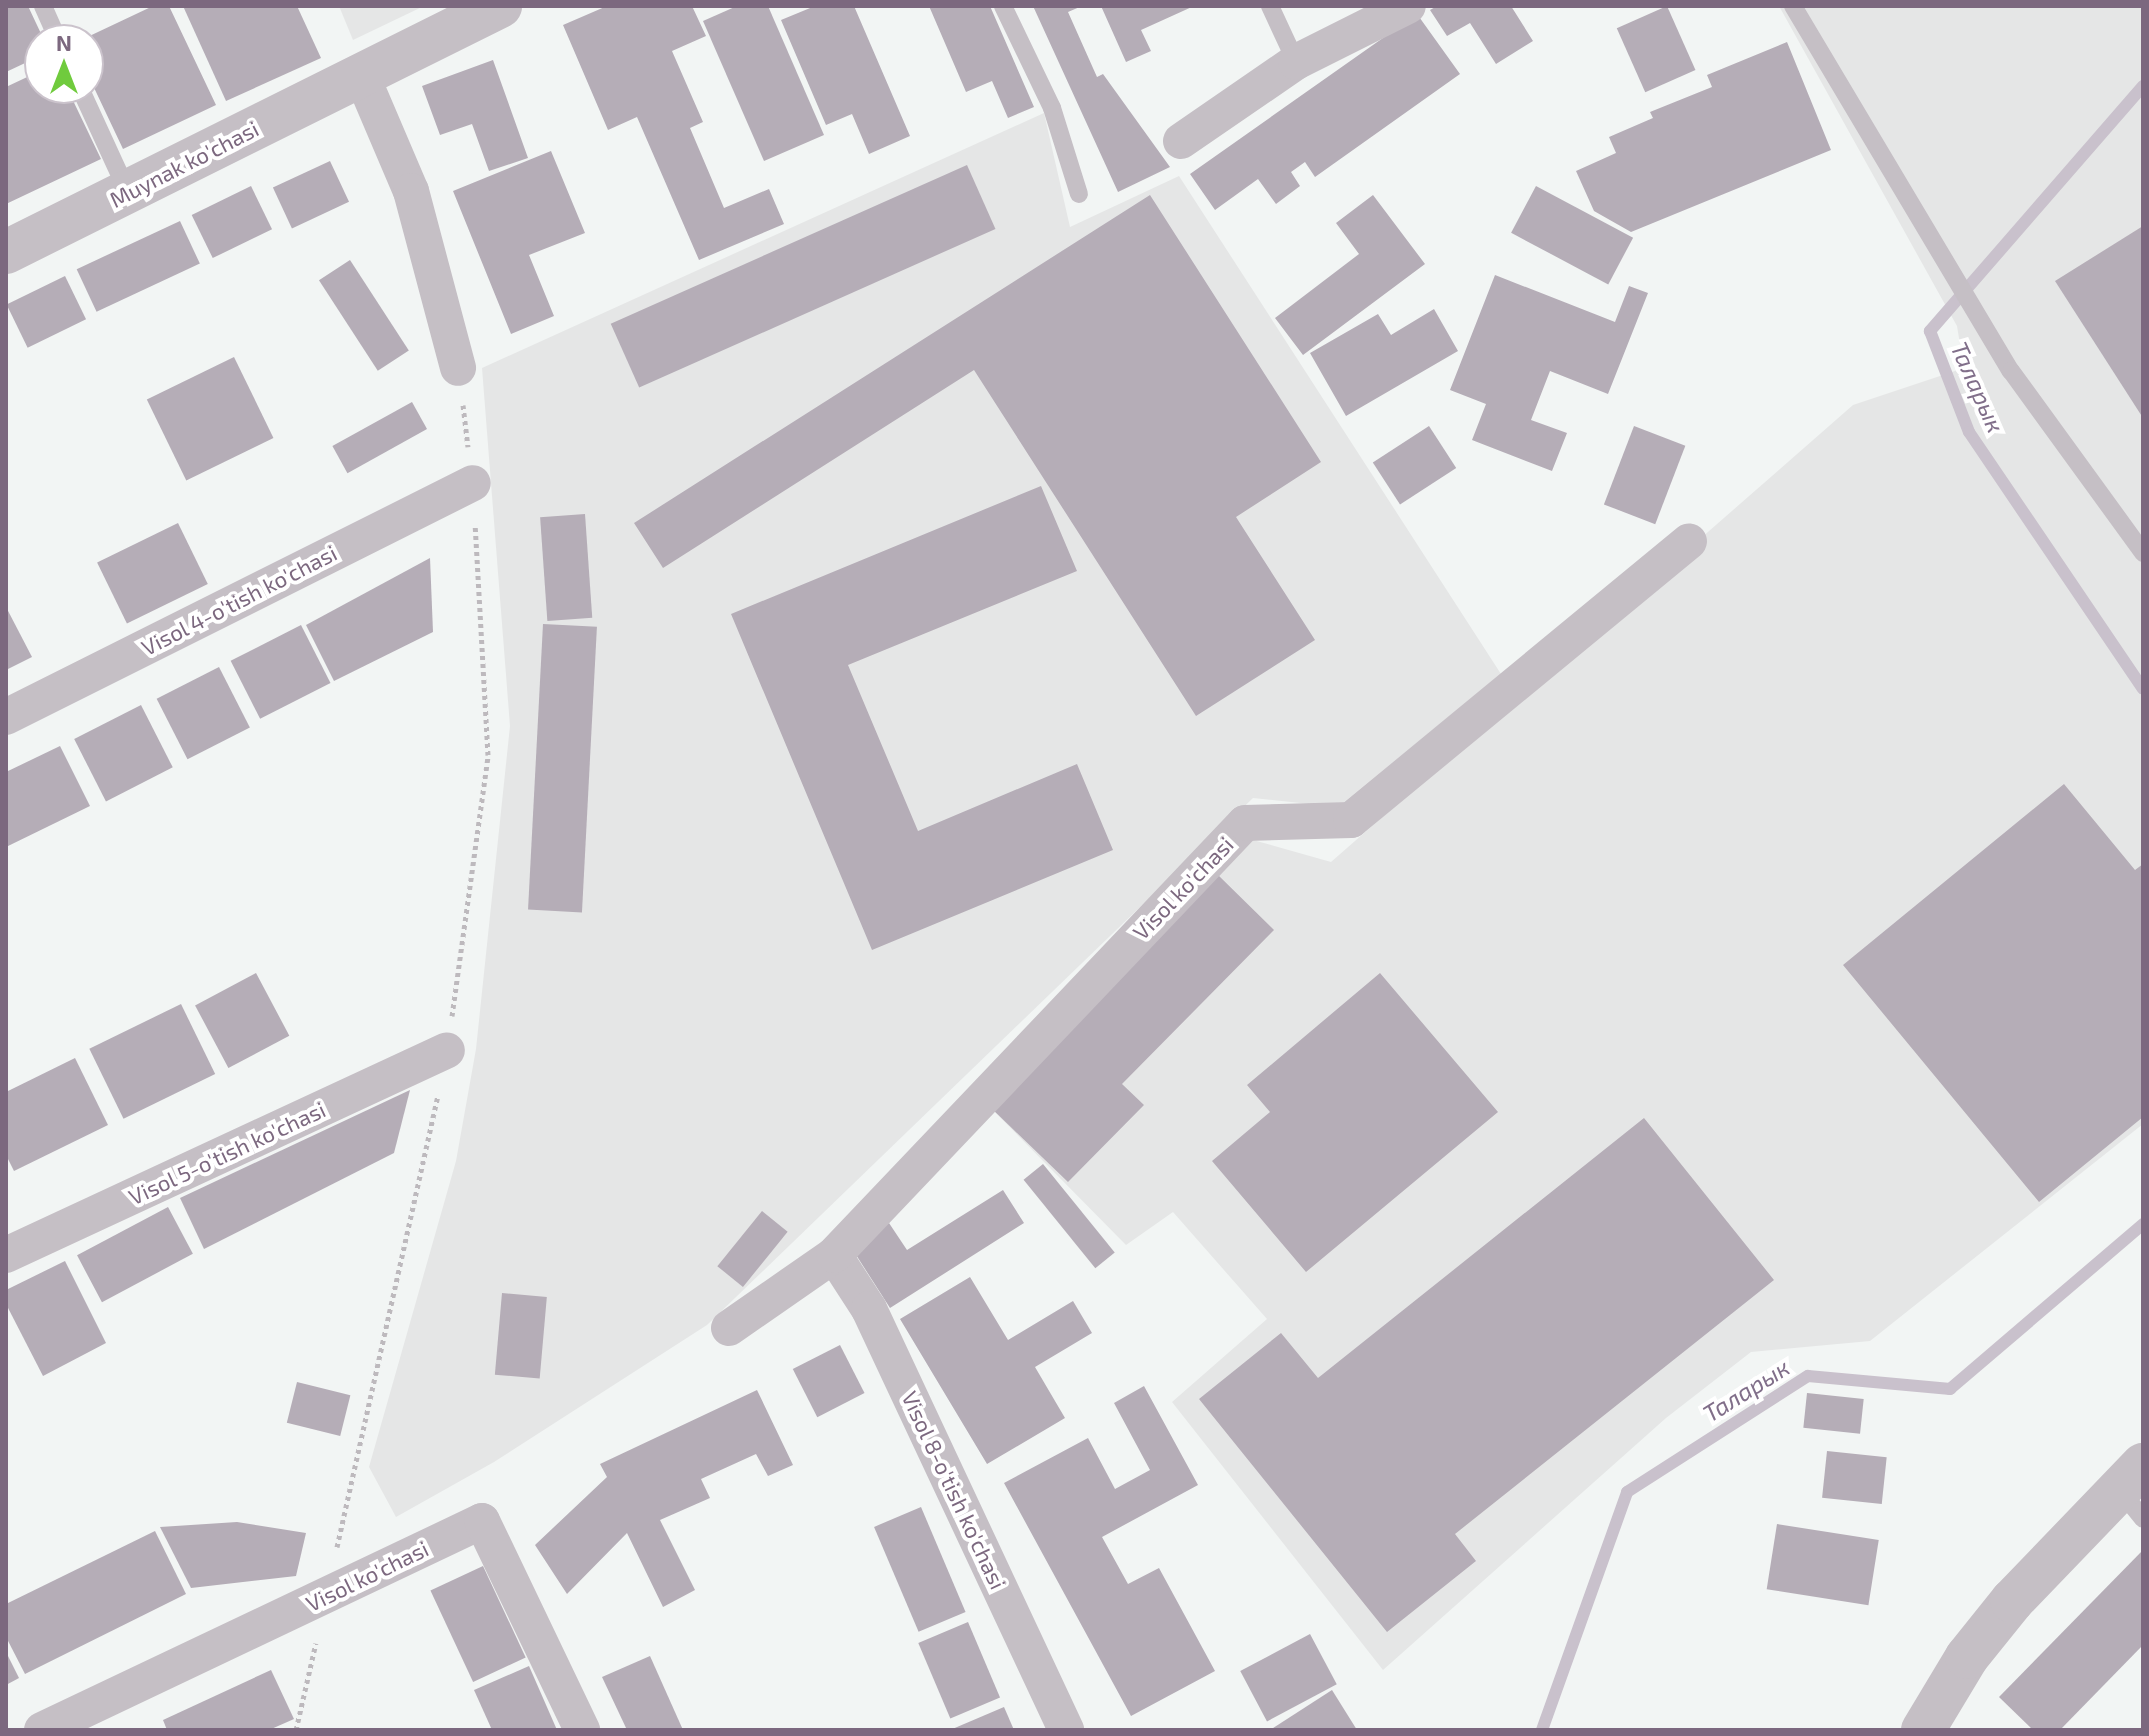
<!DOCTYPE html>
<html>
<head>
<meta charset="utf-8">
<style>
  body { margin:0 }
  #map { position:relative; width:2149px; height:1736px; overflow:hidden; background:#f2f5f4; font-family:"Exo 2",sans-serif }
  div>[style] { position:absolute }
  [style*='--x'] { left:calc(var(--x)*1px); top:calc(var(--y)*1px); width:calc(var(--w)*1px); rotate:calc(var(--a)*1deg) }
  .built>* { inset:0; background:#e5e6e6 }
  .stream>* { height:12px; margin:-6px; padding:0 6px; transform-origin:6px; border-radius:6px; background:#c9c1cc }
  .building>* { inset:0; background:#b5adb7; transform-origin:0 0 }
  .path>* { height:5px; margin-top:-2.5px; transform-origin:0; background:repeating-linear-gradient(90deg,#bdb9bd 0 4px,transparent 0 8px) }
  .service>* { height:18px; margin:-9px; padding:0 9px; transform-origin:9px; border-radius:9px; background:#c5bfc5 }
  .minor>* { height:36px; margin:-18px; padding:0 18px; transform-origin:18px; border-radius:18px; background:#c5bfc5 }
  .tertiary>* { height:44px; margin:-22px; padding:0 22px; transform-origin:22px; border-radius:22px; background:#c5bfc5 }
  span { translate:-50% -50%; white-space:nowrap; text-align:center; line-height:1.15; -webkit-text-stroke:8px #fff; paint-order:stroke }
  .street-label { font-size:22px; color:#7c687f }
  .water-label { font-size:24px; color:#816f8a; font-style:italic }
  .frame { position:absolute; inset:0; border:8px solid #7c687f; pointer-events:none }
  .north { position:absolute; left:24px; top:24px; width:80px; height:80px; box-sizing:border-box; background:#fff; border:2px solid #cbc3cc; border-radius:50%; rotate:0deg; font-size:22px; font-weight:700; line-height:32px; text-align:center; color:#7c687f }
  .north::after { content:''; display:block; margin:auto; width:28px; height:36px; background:#70cb3d; clip-path:polygon(50% 0,100% 100%,50% 72%,0 100%) }
</style>
</head>
<body>
<div id="map">
  <div class="built">
    <div style="clip-path:polygon(339px 6px,424px 6px,353px 40px)"></div>
    <div style="clip-path:polygon(1779px 6px,2143px 6px,2143px 1124px,1870px 1341px,1751px 1352px,1666px 1418px,1383px 1670px,1172px 1402px,1267px 1319px,1173px 1212px,1126px 1245px,988px 1105px,1253px 840px,1331px 862px,1853px 405px,1964px 368px,1957px 326px)"></div>
    <div style="clip-path:polygon(1044px 113px,1070px 227px,1179px 176px,1501px 674px,1338px 807px,1253px 798px,707px 1325px,494px 1462px,396px 1517px,369px 1467px,456px 1161px,476px 1049px,510px 726px,482px 368px)"></div>
  </div>
  <div class="stream">
    <div style="--x:2143;--y:86;--w:325;--a:131"></div>
    <div style="--x:1930;--y:331;--w:108;--a:68.9"></div>
    <div style="--x:1969;--y:432;--w:310;--a:55.9"></div>
    <div style="--x:1542;--y:1730;--w:253;--a:-70.3"></div>
    <div style="--x:1627;--y:1492;--w:215;--a:-32.7"></div>
    <div style="--x:1808;--y:1376;--w:143;--a:5.2"></div>
    <div style="--x:1950;--y:1389;--w:254;--a:-40.5"></div>
  </div>
  <div class="building">
    <div style="clip-path:polygon(6px 6px,28px 6px,44px 40px,40px 40px,40px 56px,6px 72px)"></div>
    <div style="clip-path:polygon(153px 6px,169px 6px,216px 105px,123px 149px,88px 75px,88px 40px,81px 40px)"></div>
    <div style="clip-path:polygon(183px 6px,297px 6px,321px 58px,226px 101px)"></div>
    <div style="clip-path:polygon(607px 6px,692px 6px,706px 36px,672px 51px,703px 122px,690px 128px,724px 208px,769px 189px,784px 224px,699px 260px,637px 117px,608px 130px,563px 25px)"></div>
    <div style="clip-path:polygon(737px 6px,768px 6px,824px 135px,764px 161px,703px 21px)"></div>
    <div style="clip-path:polygon(815px 6px,854px 6px,910px 136px,869px 154px,852px 114px,826px 125px,781px 20px)"></div>
    <div style="clip-path:polygon(929px 6px,990px 6px,1034px 107px,1008px 118px,992px 81px,966px 92px)"></div>
    <div style="clip-path:polygon(1033px 6px,1082px 6px,1068px 12px,1097px 77px,1103px 74px,1170px 167px,1118px 192px)"></div>
    <div style="clip-path:polygon(1101px 6px,1194px 6px,1141px 30px,1151px 51px,1126px 62px)"></div>
    <div style="clip-path:polygon(1437px 6px,1511px 6px,1533px 41px,1496px 64px,1470px 23px,1447px 36px,1430px 10px)"></div>
    <div style="left:1667px;top:6px;width:70px;height:55px;rotate:66deg"></div>
    <div style="clip-path:polygon(1417px 14px,1460px 74px,1315px 177px,1305px 162px,1291px 172px,1300px 186px,1276px 204px,1258px 179px,1215px 210px,1190px 174px)"></div>
    <div style="clip-path:polygon(1787px 42px,1831px 150px,1631px 232px,1594px 211px,1576px 171px,1616px 153px,1609px 137px,1653px 118px,1650px 112px,1712px 87px,1707px 75px)"></div>
    <div style="clip-path:polygon(493px 60px,528px 158px,489px 171px,472px 124px,440px 135px,422px 86px)"></div>
    <div style="clip-path:polygon(40px 71px,40px 88px,67px 88px,101px 159px,6px 204px,6px 87px)"></div>
    <div style="clip-path:polygon(551px 151px,585px 233px,529px 255px,554px 316px,511px 334px,453px 191px)"></div>
    <div style="left:330px;top:161px;width:45px;height:63px;rotate:65deg"></div>
    <div style="left:967px;top:165px;width:70px;height:390px;rotate:66deg"></div>
    <div style="left:251px;top:186px;width:48px;height:66px;rotate:64deg"></div>
    <div style="left:1536px;top:186px;width:110px;height:53px;rotate:28deg"></div>
    <div style="clip-path:polygon(1150px 195px,1321px 462px,1236px 517px,1315px 640px,1196px 716px,974px 370px,663px 568px,634px 523px)"></div>
    <div style="clip-path:polygon(1373px 195px,1425px 264px,1303px 355px,1275px 318px,1359px 254px,1336px 223px)"></div>
    <div style="left:180px;top:221px;width:47px;height:114px;rotate:65deg"></div>
    <div style="clip-path:polygon(2143px 226px,2143px 418px,2055px 281px)"></div>
    <div style="left:350px;top:260px;width:108px;height:37px;rotate:57deg"></div>
    <div style="clip-path:polygon(1495px 275px,1615px 322px,1629px 286px,1648px 293px,1608px 394px,1550px 371px,1531px 420px,1567px 433px,1552px 471px,1472px 440px,1486px 404px,1450px 390px)"></div>
    <div style="left:65px;top:276px;width:48px;height:65px;rotate:64deg"></div>
    <div style="clip-path:polygon(1434px 309px,1458px 351px,1346px 416px,1310px 353px,1378px 314px,1391px 335px)"></div>
    <div style="left:234px;top:357px;width:90px;height:97px;rotate:64deg"></div>
    <div style="left:412px;top:402px;width:31px;height:91px;rotate:61deg"></div>
    <div style="left:1429px;top:426px;width:50px;height:67px;rotate:57deg"></div>
    <div style="left:1634px;top:426px;width:55px;height:84px;rotate:21deg"></div>
    <div style="clip-path:polygon(1041px 486px,1077px 571px,848px 665px,918px 831px,1077px 764px,1113px 850px,872px 950px,731px 614px)"></div>
    <div style="left:585px;top:514px;width:104px;height:45px;rotate:86deg"></div>
    <div style="left:178px;top:523px;width:68px;height:90px;rotate:64deg"></div>
    <div style="clip-path:polygon(430px 558px,433px 632px,334px 681px,306px 625px)"></div>
    <div style="clip-path:polygon(6px 607px,32px 657px,6px 670px)"></div>
    <div style="left:543px;top:624px;width:54px;height:286px;rotate:3deg"></div>
    <div style="left:301px;top:625px;width:65px;height:79px;rotate:63deg"></div>
    <div style="left:219px;top:667px;width:68px;height:70px;rotate:63deg"></div>
    <div style="left:141px;top:705px;width:70px;height:75px;rotate:63deg"></div>
    <div style="clip-path:polygon(60px 746px,90px 806px,6px 847px,6px 772px)"></div>
    <div style="clip-path:polygon(2064px 784px,2135px 870px,2143px 864px,2143px 1117px,2039px 1202px,1843px 965px)"></div>
    <div style="clip-path:polygon(1217px 874px,1274px 930px,1122px 1084px,1144px 1105px,1068px 1182px,988px 1105px)"></div>
    <div style="left:256px;top:973px;width:71px;height:69px;rotate:62deg"></div>
    <div style="clip-path:polygon(1380px 973px,1498px 1112px,1306px 1272px,1212px 1161px,1270px 1112px,1247px 1085px)"></div>
    <div style="left:181px;top:1004px;width:78px;height:102px;rotate:64deg"></div>
    <div style="clip-path:polygon(75px 1058px,108px 1125px,14px 1171px,6px 1155px,6px 1092px)"></div>
    <div style="clip-path:polygon(410px 1090px,394px 1153px,204px 1249px,180px 1198px)"></div>
    <div style="clip-path:polygon(1644px 1118px,1774px 1280px,1455px 1534px,1476px 1561px,1387px 1632px,1199px 1399px,1281px 1333px,1318px 1378px)"></div>
    <div style="left:1043px;top:1164px;width:114px;height:25px;rotate:51deg"></div>
    <div style="clip-path:polygon(1003px 1190px,1024px 1223px,890px 1308px,851px 1247px,889px 1223px,907px 1250px)"></div>
    <div style="left:168px;top:1207px;width:53px;height:103px;rotate:62deg"></div>
    <div style="left:762px;top:1211px;width:33px;height:71px;rotate:39deg"></div>
    <div style="clip-path:polygon(65px 1261px,106px 1343px,43px 1376px,6px 1304px,6px 1290px)"></div>
    <div style="clip-path:polygon(970px 1277px,1008px 1340px,1073px 1301px,1092px 1333px,1035px 1367px,1065px 1418px,987px 1464px,900px 1319px)"></div>
    <div style="left:502px;top:1293px;width:45px;height:82px;rotate:5deg"></div>
    <div style="left:840px;top:1345px;width:54px;height:53px;rotate:63deg"></div>
    <div style="left:297px;top:1382px;width:55px;height:42px;rotate:14deg"></div>
    <div style="clip-path:polygon(1144px 1386px,1198px 1485px,1102px 1537px,1128px 1584px,1159px 1568px,1215px 1671px,1131px 1716px,1004px 1483px,1088px 1438px,1115px 1489px,1150px 1470px,1114px 1403px)"></div>
    <div style="clip-path:polygon(757px 1390px,793px 1465px,768px 1476px,756px 1454px,701px 1479px,710px 1498px,660px 1520px,695px 1590px,663px 1607px,627px 1533px,567px 1594px,535px 1545px,607px 1477px,600px 1464px)"></div>
    <div style="left:1807px;top:1393px;width:57px;height:35px;rotate:6deg"></div>
    <div style="left:1827px;top:1451px;width:60px;height:47px;rotate:6deg"></div>
    <div style="left:921px;top:1507px;width:114px;height:51px;rotate:67deg"></div>
    <div style="clip-path:polygon(237px 1522px,306px 1533px,296px 1576px,191px 1588px,160px 1527px)"></div>
    <div style="left:1777px;top:1524px;width:103px;height:66px;rotate:9deg"></div>
    <div style="clip-path:polygon(155px 1531px,186px 1594px,25px 1674px,6px 1637px,6px 1604px)"></div>
    <div style="clip-path:polygon(2143px 1550px,2143px 1645px,2060px 1730px,2033px 1730px,1999px 1697px)"></div>
    <div style="left:483px;top:1566px;width:101px;height:58px;rotate:65deg"></div>
    <div style="left:968px;top:1622px;width:82px;height:54px;rotate:67deg"></div>
    <div style="left:1310px;top:1634px;width:57px;height:79px;rotate:62deg"></div>
    <div style="clip-path:polygon(6px 1652px,19px 1678px,6px 1685px)"></div>
    <div style="clip-path:polygon(650px 1656px,683px 1730px,627px 1730px,602px 1677px)"></div>
    <div style="clip-path:polygon(529px 1666px,557px 1730px,492px 1730px,474px 1690px)"></div>
    <div style="clip-path:polygon(271px 1670px,294px 1719px,269px 1730px,167px 1730px,163px 1720px)"></div>
    <div style="clip-path:polygon(1332px 1690px,1357px 1730px,1270px 1730px)"></div>
    <div style="clip-path:polygon(1004px 1707px,1014px 1730px,950px 1730px)"></div>
  </div>
  <div class="path">
    <div style="--x:463;--y:405;--w:42;--a:83.2"></div>
    <div style="--x:452;--y:1016;--w:263;--a:-82.1"></div>
    <div style="--x:488;--y:755;--w:231;--a:-93.2"></div>
    <div style="--x:337;--y:1547;--w:462;--a:-77.4"></div>
    <div style="--x:296;--y:1730;--w:89;--a:-77.1"></div>
  </div>
  <div class="service">
    <div style="--x:43;--y:6;--w:37;--a:66"></div>
    <div style="--x:1003;--y:6;--w:113;--a:64.3"></div>
    <div style="--x:1052;--y:108;--w:90;--a:72.6"></div>
    <div style="--x:1270;--y:6;--w:62;--a:65.1"></div>
    <div style="--x:1793;--y:6;--w:425;--a:59.2"></div>
    <div style="--x:2011;--y:371;--w:225;--a:54"></div>
    <div style="--x:80;--y:88;--w:115;--a:65.4"></div>
    <div style="--x:2119;--y:1489;--w:38;--a:51"></div>
  </div>
  <div class="minor">
    <div style="--x:361;--y:74;--w:127;--a:66.9"></div>
    <div style="--x:411;--y:191;--w:183;--a:75.1"></div>
    <div style="--x:1181;--y:141;--w:140;--a:-34.5"></div>
    <div style="--x:1296;--y:62;--w:125;--a:-26.6"></div>
    <div style="--x:6;--y:717;--w:522;--a:-26.61"></div>
    <div style="--x:6;--y:1255;--w:486;--a:-24.9"></div>
    <div style="--x:834;--y:1255;--w:64;--a:57.1"></div>
    <div style="--x:869;--y:1309;--w:465;--a:64.9"></div>
    <div style="--x:729;--y:1328;--w:128;--a:-34.8"></div>
    <div style="--x:834;--y:1255;--w:596;--a:-46.43"></div>
    <div style="--x:1245;--y:823;--w:106;--a:-1.6"></div>
    <div style="--x:1351;--y:820;--w:438;--a:-39.5"></div>
    <div style="--x:42;--y:1730;--w:487;--a:-25.4"></div>
    <div style="--x:482;--y:1521;--w:232;--a:64.4"></div>
  </div>
  <div class="tertiary">
    <div style="--x:6;--y:252;--w:552;--a:-26.47"></div>
    <div style="--x:1923;--y:1730;--w:85;--a:-58.9"></div>
    <div style="--x:1967;--y:1657;--w:72;--a:-51.2"></div>
    <div style="--x:2012;--y:1601;--w:189;--a:-46.1"></div>
  </div>
  <div class="street-label">
    <span style="left:184px;top:164px;rotate:-27deg">Muynak ko'chasi</span>
    <span style="left:239px;top:600px;rotate:-27deg">Visol 4-o'tish ko'chasi</span>
    <span style="left:1183px;top:888px;rotate:-46deg">Visol ko'chasi</span>
    <span style="left:227px;top:1153px;rotate:-25deg">Visol 5-o'tish ko'chasi</span>
    <span style="left:954px;top:1490px;rotate:65deg">Visol 8-o'tish ko'chasi</span>
    <span style="left:367px;top:1576px;rotate:-26deg">Visol ko'chasi</span>
  </div>
  <div class="water-label">
    <span style="left:1978px;top:387px;rotate:66deg">Таларык</span>
    <span style="left:1746px;top:1390px;rotate:-32deg">Таларык</span>
  </div>
  <div class="frame"></div>
  <div class="north">N</div>
</div>
</body>
</html>
